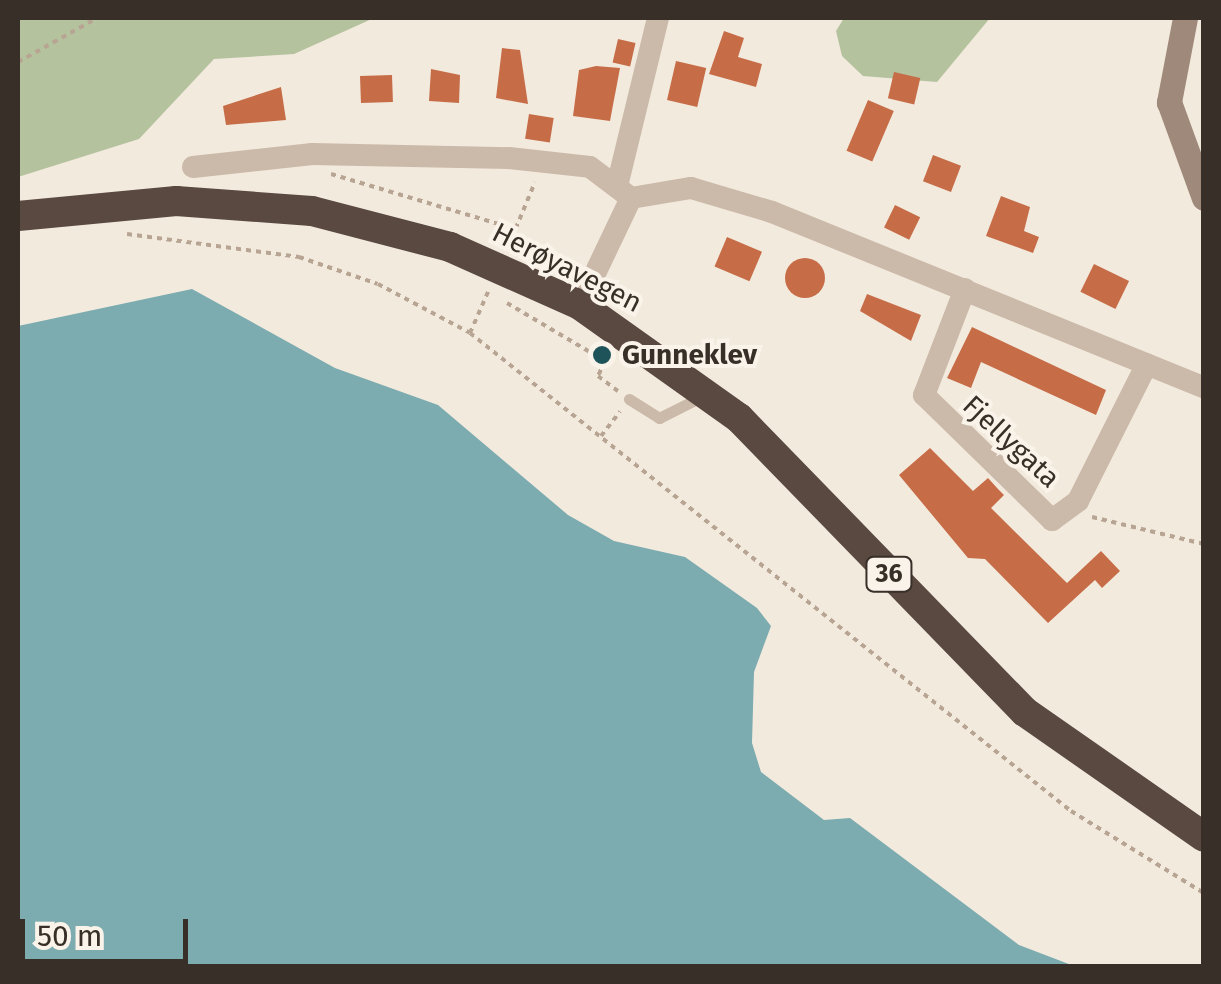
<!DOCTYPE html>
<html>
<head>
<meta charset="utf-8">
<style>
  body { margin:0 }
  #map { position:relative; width:1221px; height:984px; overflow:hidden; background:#f3eade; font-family:"Fira Sans",sans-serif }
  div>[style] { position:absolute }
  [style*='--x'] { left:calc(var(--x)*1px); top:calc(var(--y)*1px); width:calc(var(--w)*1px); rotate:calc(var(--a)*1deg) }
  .green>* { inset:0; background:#b4c29d }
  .water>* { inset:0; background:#7cabb0 }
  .building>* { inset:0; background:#c66d48; transform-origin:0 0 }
  .round { border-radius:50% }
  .path>* { height:4px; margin-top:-2px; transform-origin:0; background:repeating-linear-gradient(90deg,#b7a493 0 5px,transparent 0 10px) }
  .lane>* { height:11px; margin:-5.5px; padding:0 5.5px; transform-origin:5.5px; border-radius:5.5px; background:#cbbaa9 }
  .street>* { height:22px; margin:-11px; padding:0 11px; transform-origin:11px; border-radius:11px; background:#cbbaa9 }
  .secondary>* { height:25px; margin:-12.5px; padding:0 12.5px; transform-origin:12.5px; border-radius:12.5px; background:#9f897a }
  .highway>* { height:30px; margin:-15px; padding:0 15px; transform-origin:15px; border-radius:15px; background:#594940 }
  .dots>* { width:28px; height:28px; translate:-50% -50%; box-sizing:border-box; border:5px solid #faf3ea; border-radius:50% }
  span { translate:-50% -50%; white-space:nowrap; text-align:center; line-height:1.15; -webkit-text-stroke:8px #faf3ea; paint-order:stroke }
  .shield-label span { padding:2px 8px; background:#faf3ea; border:2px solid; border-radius:8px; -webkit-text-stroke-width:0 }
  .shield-label { font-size:25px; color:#382f29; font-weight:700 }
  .street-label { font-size:28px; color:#382f29 }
  .poi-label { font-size:28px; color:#382f29; font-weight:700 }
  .left { translate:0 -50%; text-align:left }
  .frame { position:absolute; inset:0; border:20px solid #382f29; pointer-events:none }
  .scale { position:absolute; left:20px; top:919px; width:168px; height:45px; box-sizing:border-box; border:5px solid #382f29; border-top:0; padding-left:12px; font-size:30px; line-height:35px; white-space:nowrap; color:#382f29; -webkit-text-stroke:8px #faf3ea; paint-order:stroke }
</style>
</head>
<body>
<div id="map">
  <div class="green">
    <div style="clip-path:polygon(18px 18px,374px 18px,294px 54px,214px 59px,139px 139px,18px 177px)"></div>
    <div style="clip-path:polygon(844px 18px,990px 18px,937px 82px,863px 76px,842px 56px,836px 31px)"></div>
  </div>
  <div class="water">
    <div style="clip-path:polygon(192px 289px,335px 368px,438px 405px,568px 515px,614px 541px,685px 557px,757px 608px,771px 626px,754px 672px,752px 743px,761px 772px,824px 820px,850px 818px,1019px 945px,1074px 966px,18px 966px,18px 326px)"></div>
  </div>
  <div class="building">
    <div style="clip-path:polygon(724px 31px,744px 38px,738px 57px,762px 64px,756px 87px,709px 74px)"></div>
    <div style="left:618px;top:39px;width:18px;height:24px;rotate:13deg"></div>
    <div style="clip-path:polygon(502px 48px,520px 50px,528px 104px,496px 98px)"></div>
    <div style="left:676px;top:61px;width:31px;height:40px;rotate:13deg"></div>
    <div style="clip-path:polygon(596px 66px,620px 68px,610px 121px,573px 116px,579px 70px)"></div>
    <div style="clip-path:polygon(431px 69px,460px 75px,459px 103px,429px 101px)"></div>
    <div style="left:894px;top:72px;width:27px;height:27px;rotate:13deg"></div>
    <div style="left:392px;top:75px;width:27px;height:32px;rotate:88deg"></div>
    <div style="clip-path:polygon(281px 87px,286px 120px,226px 125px,223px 106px)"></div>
    <div style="left:868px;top:100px;width:28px;height:55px;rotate:23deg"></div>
    <div style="left:529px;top:114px;width:25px;height:25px;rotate:9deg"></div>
    <div style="left:933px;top:155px;width:30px;height:28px;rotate:21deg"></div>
    <div style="clip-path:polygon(1001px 196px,1030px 207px,1024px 231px,1039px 237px,1033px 253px,986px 236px)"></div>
    <div style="left:895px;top:205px;width:28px;height:25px;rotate:26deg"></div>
    <div style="left:727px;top:237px;width:38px;height:32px;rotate:23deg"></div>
    <div class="round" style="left:785px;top:258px;width:40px;height:40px"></div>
    <div style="left:1094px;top:264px;width:39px;height:31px;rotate:26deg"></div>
    <div style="clip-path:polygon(867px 294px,921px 315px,911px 341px,860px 311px)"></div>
    <div style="clip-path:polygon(972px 327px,1106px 390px,1096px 415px,981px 362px,971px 388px,947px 378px)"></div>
    <div style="clip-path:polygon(930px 448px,973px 491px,988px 478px,998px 489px,1004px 495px,991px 508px,1067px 583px,1101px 551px,1120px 571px,1102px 588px,1095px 580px,1048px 623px,985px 559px,968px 558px,899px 475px)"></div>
  </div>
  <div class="path">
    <div style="--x:18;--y:62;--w:90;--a:-29.1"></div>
    <div style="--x:331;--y:174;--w:192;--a:16.6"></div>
    <div style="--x:127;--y:234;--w:174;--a:7.6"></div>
    <div style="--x:299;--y:257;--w:83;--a:18.9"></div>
    <div style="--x:378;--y:284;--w:104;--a:28"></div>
    <div style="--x:470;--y:333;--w:768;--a:38.5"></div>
    <div style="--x:1071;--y:811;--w:156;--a:31.7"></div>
    <div style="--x:508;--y:247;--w:70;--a:-67.4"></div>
    <div style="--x:507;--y:303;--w:114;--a:30.6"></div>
    <div style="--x:605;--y:361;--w:17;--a:115"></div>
    <div style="--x:598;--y:376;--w:25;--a:37"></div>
    <div style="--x:470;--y:333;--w:45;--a:-66.3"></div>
    <div style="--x:601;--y:436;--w:31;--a:-52"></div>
    <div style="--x:1092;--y:517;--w:115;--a:13.6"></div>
  </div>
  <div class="lane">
    <div style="--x:629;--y:399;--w:36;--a:32"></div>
    <div style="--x:659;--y:418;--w:51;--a:-26.6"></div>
  </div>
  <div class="street">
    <div style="--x:193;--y:167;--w:120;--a:-6.2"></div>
    <div style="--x:312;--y:154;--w:197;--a:1.2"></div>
    <div style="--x:509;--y:158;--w:81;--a:6.3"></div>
    <div style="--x:590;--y:167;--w:51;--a:37.1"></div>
    <div style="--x:618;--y:182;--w:169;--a:-76.3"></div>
    <div style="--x:965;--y:289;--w:114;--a:111.1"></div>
    <div style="--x:924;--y:395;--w:179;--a:44.3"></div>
    <div style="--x:1052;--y:520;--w:32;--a:-36"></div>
    <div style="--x:1078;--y:501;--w:153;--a:-63.3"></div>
    <div style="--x:580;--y:305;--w:119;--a:-64.5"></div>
    <div style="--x:631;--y:198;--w:61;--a:-9.5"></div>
    <div style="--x:691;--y:188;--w:84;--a:16.5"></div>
    <div style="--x:772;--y:212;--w:466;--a:22.1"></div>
  </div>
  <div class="secondary">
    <div style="--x:1185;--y:18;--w:86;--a:100.8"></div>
    <div style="--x:1169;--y:102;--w:102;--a:70"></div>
  </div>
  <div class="highway">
    <div style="--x:18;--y:216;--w:159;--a:-5.4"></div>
    <div style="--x:176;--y:201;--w:136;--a:4.2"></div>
    <div style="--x:312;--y:211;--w:143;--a:14.6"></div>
    <div style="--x:450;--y:247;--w:142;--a:24"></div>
    <div style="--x:580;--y:305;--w:195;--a:35.4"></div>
    <div style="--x:739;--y:418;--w:410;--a:45.8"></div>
    <div style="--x:1025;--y:712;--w:218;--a:34.9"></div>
  </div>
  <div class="dots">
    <div style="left:602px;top:355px;background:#1e535a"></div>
  </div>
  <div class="shield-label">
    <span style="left:889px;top:574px">36</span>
  </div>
  <div class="street-label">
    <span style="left:567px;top:268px;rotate:27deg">Herøyavegen</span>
    <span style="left:1011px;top:442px;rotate:43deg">Fjellygata</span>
  </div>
  <div class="poi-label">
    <span class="left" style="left:622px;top:355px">Gunneklev</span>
  </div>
  <div class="frame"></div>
  <div class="scale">50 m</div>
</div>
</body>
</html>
